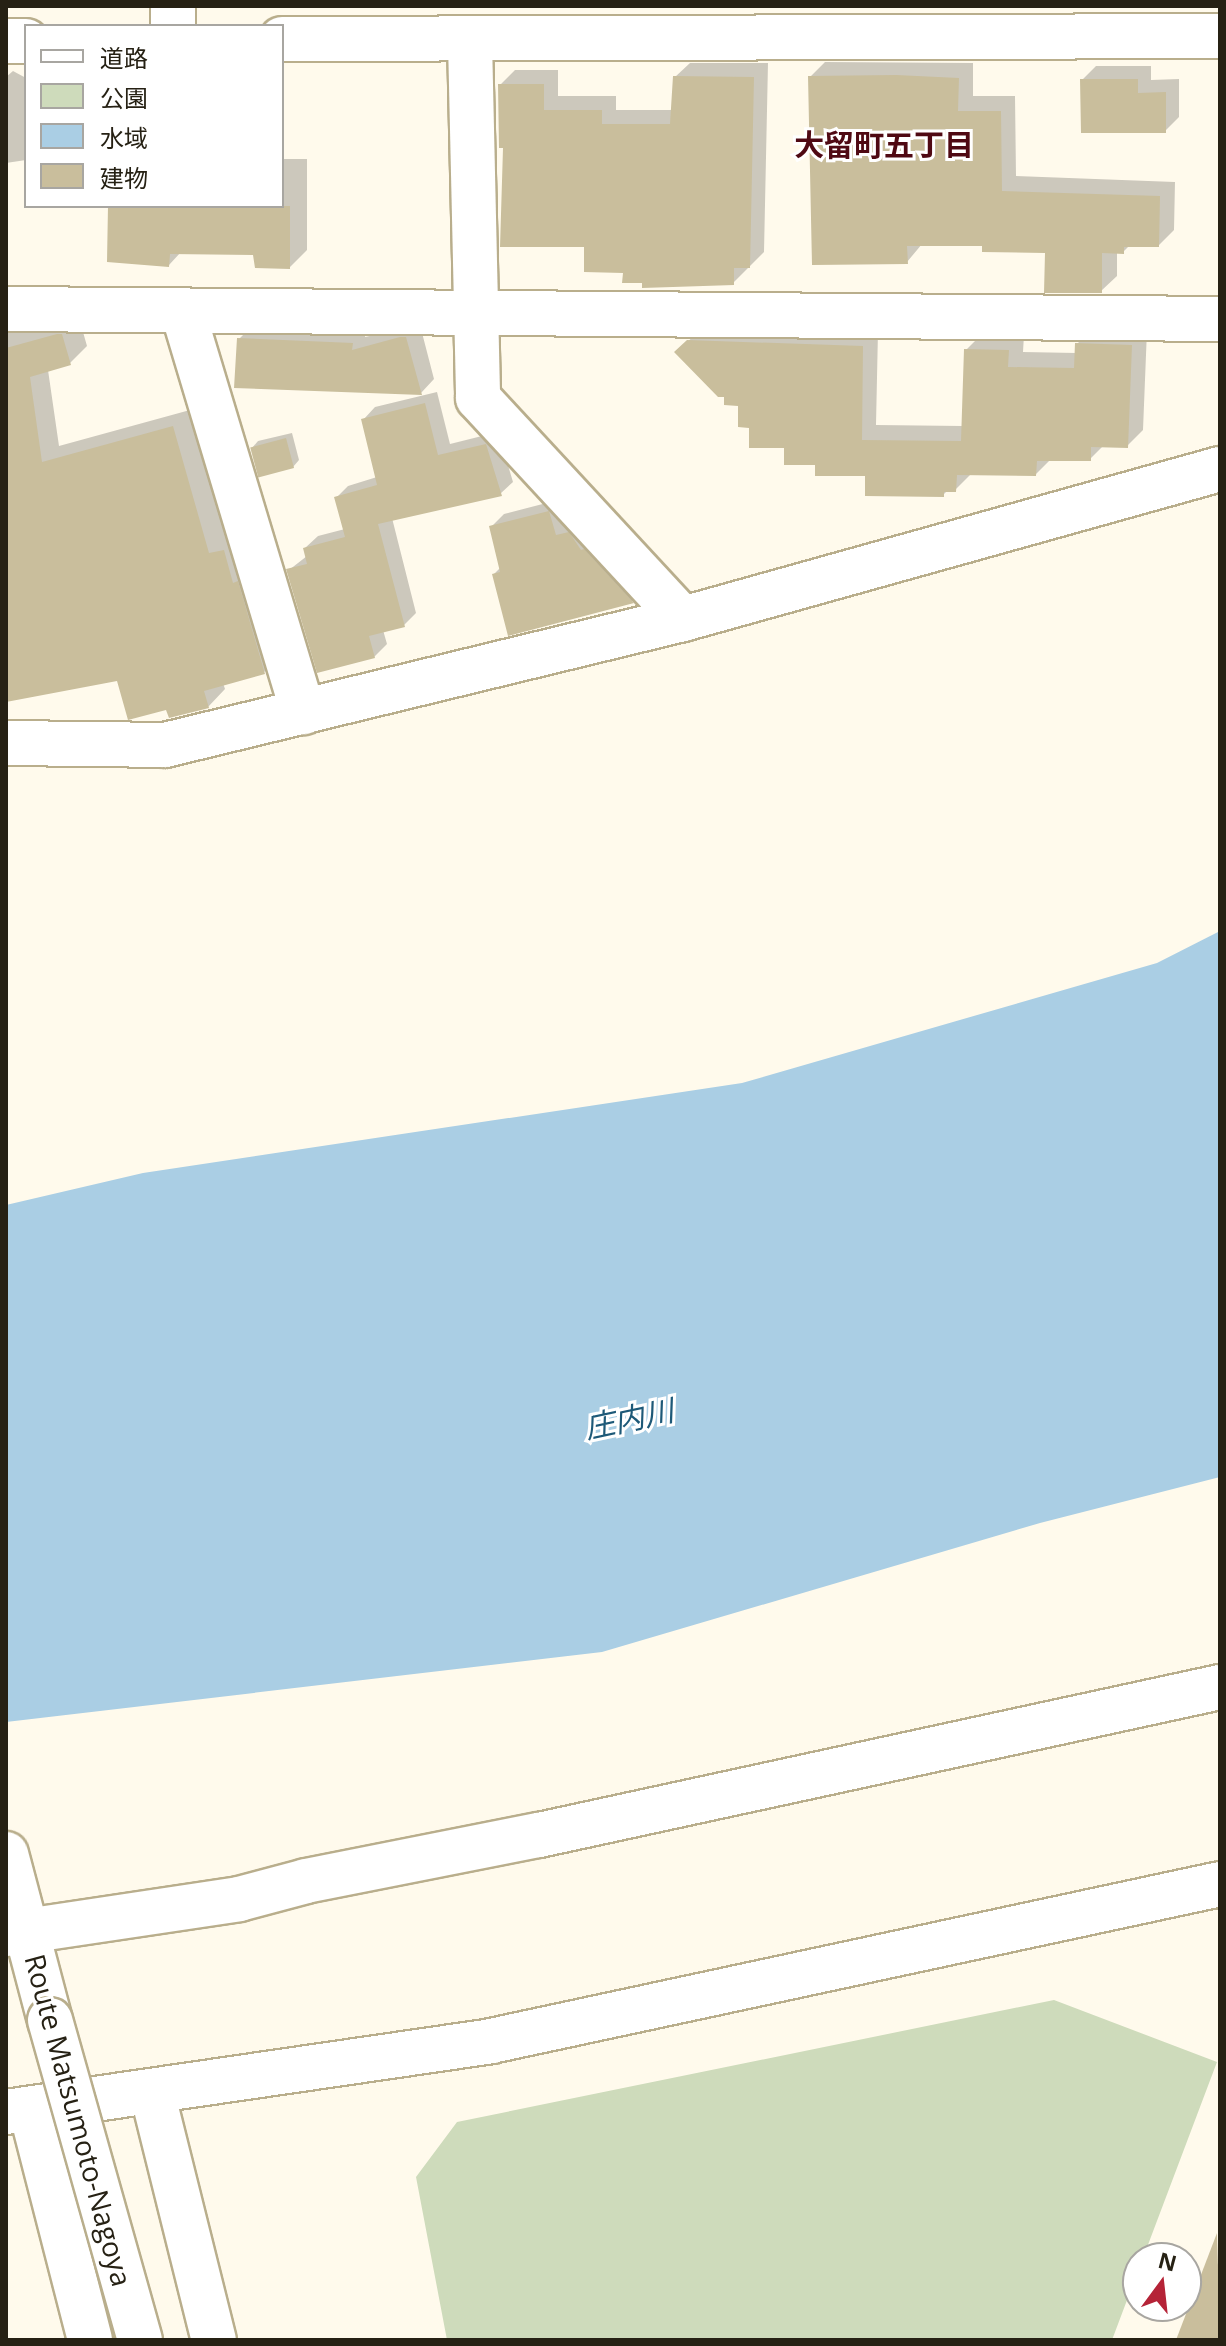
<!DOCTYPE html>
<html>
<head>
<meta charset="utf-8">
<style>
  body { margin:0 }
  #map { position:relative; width:1226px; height:2346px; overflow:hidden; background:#fffaec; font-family:"Open Sans","Noto Sans JP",sans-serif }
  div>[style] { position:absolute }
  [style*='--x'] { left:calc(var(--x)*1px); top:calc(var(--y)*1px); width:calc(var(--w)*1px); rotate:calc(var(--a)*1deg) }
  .green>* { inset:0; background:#cedbbb }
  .water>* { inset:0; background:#aacee4 }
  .shadow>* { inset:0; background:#0003 }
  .building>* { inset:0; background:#c9be9c; transform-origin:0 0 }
  .roads { filter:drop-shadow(2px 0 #b9ae8c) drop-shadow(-2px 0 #b9ae8c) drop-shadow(0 2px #b9ae8c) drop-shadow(0 -2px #b9ae8c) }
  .minor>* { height:44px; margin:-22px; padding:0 22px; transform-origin:22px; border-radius:22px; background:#fff }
  .major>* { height:44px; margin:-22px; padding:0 22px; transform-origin:22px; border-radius:22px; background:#fff }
  .bridges { filter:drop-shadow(2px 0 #b9ae8c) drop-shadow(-2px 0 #b9ae8c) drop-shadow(0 2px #b9ae8c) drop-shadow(0 -2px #b9ae8c) }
  .major-bridge>* { height:44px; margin:-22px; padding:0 22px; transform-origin:22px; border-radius:22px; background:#fff }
  span { translate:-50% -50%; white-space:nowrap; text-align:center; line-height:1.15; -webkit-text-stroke:6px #fff; paint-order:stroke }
  .street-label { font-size:28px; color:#262114 }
  .neighbourhood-label { font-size:30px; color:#4f0913; font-weight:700 }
  .water-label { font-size:30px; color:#1d5978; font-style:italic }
  .frame { position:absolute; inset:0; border:8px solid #262114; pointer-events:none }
  .legend { position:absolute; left:24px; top:24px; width:260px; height:184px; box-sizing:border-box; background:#fff; border:2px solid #a8a6a1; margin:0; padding:10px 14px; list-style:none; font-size:24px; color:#262114 }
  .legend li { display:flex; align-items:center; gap:16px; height:40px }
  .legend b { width:40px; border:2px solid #a8a6a1 }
  .north { position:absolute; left:1122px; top:2242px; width:80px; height:80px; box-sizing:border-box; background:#fff; border:2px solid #a8a6a1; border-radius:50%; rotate:15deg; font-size:22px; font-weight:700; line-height:32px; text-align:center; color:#262114 }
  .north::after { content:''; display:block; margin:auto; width:28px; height:36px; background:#b52337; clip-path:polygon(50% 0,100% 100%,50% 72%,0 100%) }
</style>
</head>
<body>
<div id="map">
  <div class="green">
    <div style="clip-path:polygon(1054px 2000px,1217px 2062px,1143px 2258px,1138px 2258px,1138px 2271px,1112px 2340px,447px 2340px,416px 2177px,457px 2122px)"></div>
  </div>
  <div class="water">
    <div style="clip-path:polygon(1220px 931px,1220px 1477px,1040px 1523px,602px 1652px,6px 1722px,6px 1205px,143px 1173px,742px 1083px,1157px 963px)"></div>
  </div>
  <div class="shadow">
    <div style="clip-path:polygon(825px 62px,973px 63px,973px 96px,1015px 96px,1016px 176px,1175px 182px,1174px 230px,1159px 245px,1130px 245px,1123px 252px,1117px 252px,1117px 276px,1101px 291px,1047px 251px,984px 244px,922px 244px,907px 262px,810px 77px)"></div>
    <div style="clip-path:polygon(690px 63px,768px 63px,764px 252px,733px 283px,644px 281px,586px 245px,505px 146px,500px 85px,515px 70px,558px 70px,558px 96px,616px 96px,616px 110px,673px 110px,675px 77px)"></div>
    <div style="clip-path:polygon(1096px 66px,1151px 66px,1151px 80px,1179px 79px,1179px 117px,1165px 131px,1082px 80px)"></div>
    <div style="clip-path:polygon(13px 71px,26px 78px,26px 160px,6px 163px,6px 77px)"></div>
    <div style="clip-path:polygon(282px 159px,307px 159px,307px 250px,290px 267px,255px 253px,181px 252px,169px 265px,110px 206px,282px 206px)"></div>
    <div style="clip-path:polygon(6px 317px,79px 318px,87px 346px,70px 363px,48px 370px,59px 446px,190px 410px,227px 537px,241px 533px,282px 655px,264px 672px,223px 683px,225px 689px,208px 707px,168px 708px,118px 679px,6px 677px)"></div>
    <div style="clip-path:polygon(253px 325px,366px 330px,365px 337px,420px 325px,434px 379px,421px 393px,239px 339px)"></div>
    <div style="clip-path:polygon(705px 325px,878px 331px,876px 425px,963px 426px,966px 350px,982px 334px,1024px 335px,1023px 352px,1077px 353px,1077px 344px,1093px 328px,1147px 330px,1143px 430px,1127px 446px,1104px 445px,1090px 459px,1051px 459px,1036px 474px,972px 473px,955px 490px,948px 490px,943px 495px,817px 463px,751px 426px,740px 404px,677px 352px)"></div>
    <div style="clip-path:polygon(437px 392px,450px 444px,498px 432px,513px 482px,500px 494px,392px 518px,416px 613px,404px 625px,383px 630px,387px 644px,374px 657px,289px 570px,307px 556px,305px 548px,318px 536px,345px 529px,336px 498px,348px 486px,377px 477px,363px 420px,375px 407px)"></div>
    <div style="clip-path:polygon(292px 433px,299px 460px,293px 467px,252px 448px,258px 441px)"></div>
    <div style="clip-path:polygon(562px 499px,645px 588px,633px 601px,510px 633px,494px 574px,501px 567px,491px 527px,504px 514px)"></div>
    <div style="clip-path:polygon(1220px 2261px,1220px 2340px,1178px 2340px,1202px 2280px)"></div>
  </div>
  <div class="building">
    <div style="clip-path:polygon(896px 75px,959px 78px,958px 111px,1001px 111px,1002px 191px,1160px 196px,1159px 247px,1124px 247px,1124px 254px,1102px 253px,1102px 293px,1044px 293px,1045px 253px,982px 252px,982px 246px,907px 246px,908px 264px,812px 265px,808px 76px)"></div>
    <div style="clip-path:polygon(673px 76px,754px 77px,750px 268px,734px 268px,734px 285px,642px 288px,642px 283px,622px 283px,623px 273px,584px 272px,584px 247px,500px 247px,503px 148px,499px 148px,498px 84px,544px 84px,544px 110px,602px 110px,602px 124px,670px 124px)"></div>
    <div style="clip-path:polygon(1080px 79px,1138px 79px,1138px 93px,1166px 92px,1166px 133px,1081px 133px)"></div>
    <div style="clip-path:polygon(108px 206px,290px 206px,290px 269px,255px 268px,253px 255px,170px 254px,169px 267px,107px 262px)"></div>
    <div style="clip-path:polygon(57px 334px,62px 334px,71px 365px,30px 377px,42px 462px,173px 426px,209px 553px,224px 550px,233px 583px,238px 581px,265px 674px,204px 691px,209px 708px,169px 718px,166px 710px,128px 720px,117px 681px,6px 702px,6px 348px)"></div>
    <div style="clip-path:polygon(400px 337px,406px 337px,422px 395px,234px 388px,237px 338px,353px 343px,352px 350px)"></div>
    <div style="clip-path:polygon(687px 340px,863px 346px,862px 440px,961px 441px,964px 349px,1009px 350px,1008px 367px,1074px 368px,1075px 343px,1132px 345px,1128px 448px,1091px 447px,1091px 461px,1037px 461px,1036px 476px,957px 475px,956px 492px,944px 492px,944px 497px,865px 496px,865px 476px,815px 476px,815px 465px,784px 465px,784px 448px,749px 448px,749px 428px,738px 427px,738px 406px,724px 405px,724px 397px,718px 397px,674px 352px)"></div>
    <div style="clip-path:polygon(425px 403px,438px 455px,486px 444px,502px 496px,378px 524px,405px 627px,369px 636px,375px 658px,317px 673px,286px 569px,307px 564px,303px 548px,345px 537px,334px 497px,377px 485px,361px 419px)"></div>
    <div style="left:286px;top:438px;width:31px;height:37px;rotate:75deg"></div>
    <div style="clip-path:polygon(549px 511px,556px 535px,569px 532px,581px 550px,584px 549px,634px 603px,508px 636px,492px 574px,500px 572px,489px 526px)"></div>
    <div style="clip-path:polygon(1217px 2233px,1220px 2340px,1176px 2340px)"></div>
  </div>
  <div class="roads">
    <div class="minor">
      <div style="--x:173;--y:6;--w:20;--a:90"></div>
      <div style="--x:282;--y:39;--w:938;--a:-0.18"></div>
      <div style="--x:6;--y:41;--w:20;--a:0"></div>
      <div style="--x:470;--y:41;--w:357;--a:88.7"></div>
      <div style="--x:478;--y:398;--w:301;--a:47.2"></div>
      <div style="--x:6;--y:309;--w:1214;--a:0.47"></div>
      <div style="--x:183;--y:312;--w:418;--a:73.3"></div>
      <div style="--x:6;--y:743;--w:159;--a:0.7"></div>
      <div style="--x:165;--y:745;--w:533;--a:-13.67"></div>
      <div style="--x:683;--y:619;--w:558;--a:-15.61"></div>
      <div style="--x:6;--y:1934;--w:236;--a:-8.5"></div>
      <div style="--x:239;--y:1899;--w:69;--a:-15"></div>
      <div style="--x:306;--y:1881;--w:237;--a:-11.2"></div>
      <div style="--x:539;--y:1835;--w:697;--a:-12.26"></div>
      <div style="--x:152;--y:2092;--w:256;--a:76"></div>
      <div style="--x:31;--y:2110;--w:237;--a:75.6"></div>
      <div style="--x:6;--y:2112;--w:490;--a:-8.3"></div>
      <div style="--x:491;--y:2041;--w:746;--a:-12.15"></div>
    </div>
    <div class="major">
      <div style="--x:6;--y:1854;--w:172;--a:75.2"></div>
    </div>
  </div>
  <div class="bridges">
    <div class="major-bridge">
      <div style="--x:50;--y:2020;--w:332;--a:74.3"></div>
    </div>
  </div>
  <div class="street-label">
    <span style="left:79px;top:2120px;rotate:75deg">Route Matsumoto-Nagoya</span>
  </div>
  <div class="neighbourhood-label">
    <span style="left:884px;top:145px">大留町五丁目</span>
  </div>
  <div class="water-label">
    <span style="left:629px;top:1419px;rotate:-12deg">庄内川</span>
  </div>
  <div class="frame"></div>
  <ul class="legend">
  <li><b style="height:10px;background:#fff"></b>道路</li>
  <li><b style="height:22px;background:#cedbbb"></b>公園</li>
  <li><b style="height:22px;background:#aacee4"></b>水域</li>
  <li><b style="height:22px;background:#c9be9c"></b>建物</li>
  </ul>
  <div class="north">N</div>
</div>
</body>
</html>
